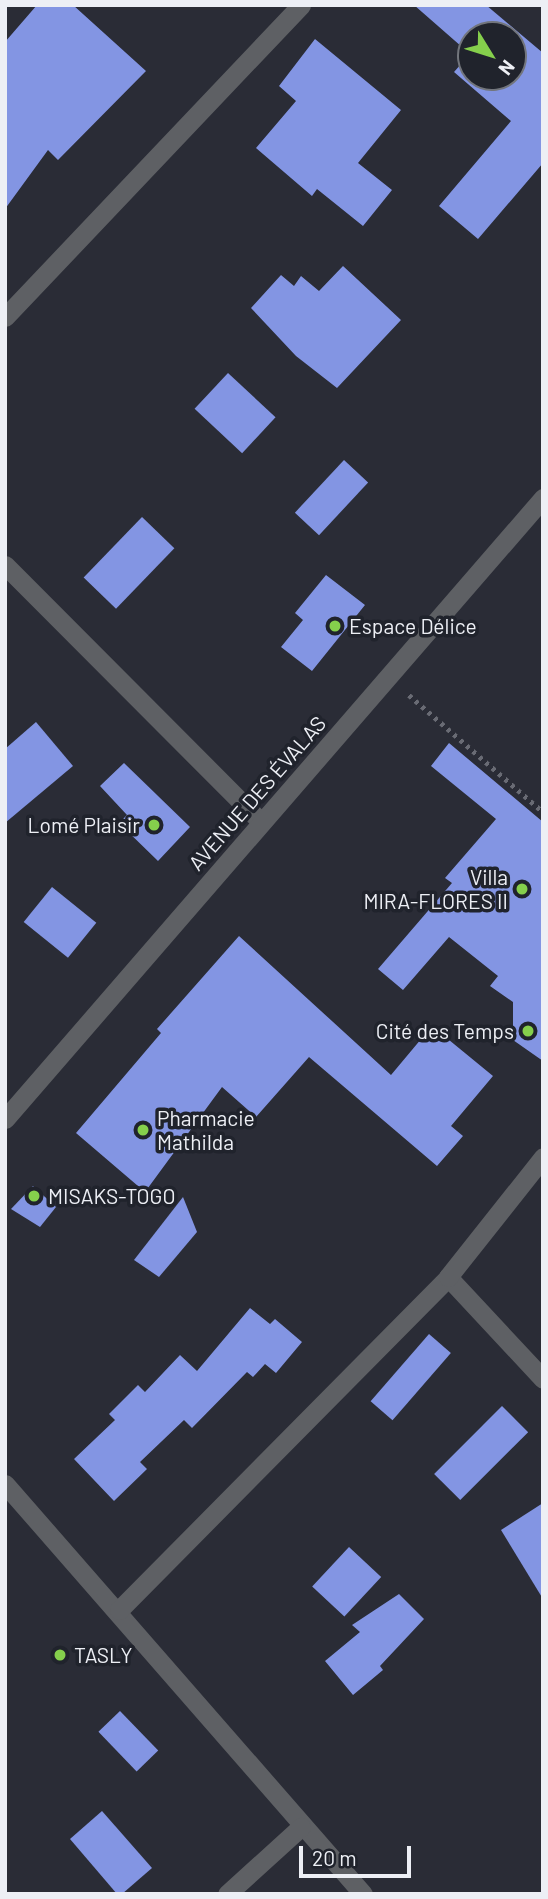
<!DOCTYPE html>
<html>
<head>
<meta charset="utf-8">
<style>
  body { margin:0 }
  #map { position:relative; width:548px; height:1899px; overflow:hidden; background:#2a2c36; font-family:Barlow,sans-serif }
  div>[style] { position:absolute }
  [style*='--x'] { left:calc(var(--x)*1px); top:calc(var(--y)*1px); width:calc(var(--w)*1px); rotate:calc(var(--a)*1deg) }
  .building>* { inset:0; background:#8395e3; transform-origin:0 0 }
  .path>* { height:4.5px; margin-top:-2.25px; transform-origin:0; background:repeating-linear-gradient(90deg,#696b74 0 3.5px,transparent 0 8.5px) }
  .minor>* { height:19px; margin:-9.5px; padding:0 9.5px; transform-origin:9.5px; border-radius:9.5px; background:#5e6064 }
  .tertiary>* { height:19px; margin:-9.5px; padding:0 9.5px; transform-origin:9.5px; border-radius:9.5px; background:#5e6064 }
  .dots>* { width:19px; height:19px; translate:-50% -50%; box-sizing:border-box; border:4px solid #20232c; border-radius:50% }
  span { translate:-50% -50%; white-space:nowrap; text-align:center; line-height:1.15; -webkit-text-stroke:7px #20232c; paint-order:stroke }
  .poi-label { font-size:21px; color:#edeff5 }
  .left { translate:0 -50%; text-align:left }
  .right { translate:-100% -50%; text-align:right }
  .street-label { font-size:21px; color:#edeff5 }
  .frame { position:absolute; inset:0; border:7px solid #edeff5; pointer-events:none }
  .north { position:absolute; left:457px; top:21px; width:70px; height:70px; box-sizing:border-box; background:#20232c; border:2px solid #72757c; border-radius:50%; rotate:128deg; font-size:19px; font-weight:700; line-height:28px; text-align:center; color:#edeff5 }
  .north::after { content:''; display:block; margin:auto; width:24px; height:32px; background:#85cf4c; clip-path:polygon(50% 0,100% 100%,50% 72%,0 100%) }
  .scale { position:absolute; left:299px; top:1846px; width:112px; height:32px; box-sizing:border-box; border:4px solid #edeff5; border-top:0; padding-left:9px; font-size:21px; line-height:24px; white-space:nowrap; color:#edeff5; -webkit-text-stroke:5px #20232c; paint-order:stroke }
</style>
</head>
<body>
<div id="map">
  <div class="building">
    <div style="clip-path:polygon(37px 5px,73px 5px,146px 71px,58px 160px,48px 150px,5px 209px,5px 42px)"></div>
    <div style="clip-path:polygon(evenodd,414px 5px,486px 5px,543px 53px,543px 163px,478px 239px,439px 206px,511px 121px,454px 72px,470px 54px,414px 5px,471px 35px,513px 35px,513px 77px,471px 77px,471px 35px)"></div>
    <div style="clip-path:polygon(315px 39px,401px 110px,358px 163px,392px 190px,363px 226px,317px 189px,312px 196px,256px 148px,296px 101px,279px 86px)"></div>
    <div style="clip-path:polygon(343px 266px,401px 320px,337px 388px,296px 356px,251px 308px,281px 275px,294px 286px,301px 276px,319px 291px)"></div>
    <div style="left:228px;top:373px;width:65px;height:49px;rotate:43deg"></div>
    <div style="left:344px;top:460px;width:33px;height:72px;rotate:43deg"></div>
    <div style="left:142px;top:517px;width:45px;height:84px;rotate:44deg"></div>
    <div style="clip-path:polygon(326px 575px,365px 605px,312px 671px,281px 647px,303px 620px,295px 613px)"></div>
    <div style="clip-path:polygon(36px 722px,73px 766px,5px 823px,5px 749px)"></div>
    <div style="clip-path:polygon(449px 743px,543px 822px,543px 1061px,513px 1040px,513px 1002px,490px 986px,498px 976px,449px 937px,403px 990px,378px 969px,452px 883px,445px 878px,496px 819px,431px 766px)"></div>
    <div style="clip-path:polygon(124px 763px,190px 827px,158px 861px,119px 823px,127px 815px,100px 786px)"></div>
    <div style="left:52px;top:887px;width:57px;height:45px;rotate:39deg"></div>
    <div style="clip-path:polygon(239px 936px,391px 1075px,432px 1026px,493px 1076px,451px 1126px,463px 1136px,437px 1166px,309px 1057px,256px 1117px,222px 1087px,145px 1192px,76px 1133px,161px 1033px,157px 1029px)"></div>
    <div style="clip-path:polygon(33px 1186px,56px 1207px,40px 1227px,11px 1209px)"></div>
    <div style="clip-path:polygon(183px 1197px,197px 1232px,159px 1277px,134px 1260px)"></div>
    <div style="clip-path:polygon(250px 1308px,270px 1324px,275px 1319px,302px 1342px,276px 1373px,265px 1364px,253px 1377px,247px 1372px,192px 1428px,184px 1420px,140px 1462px,147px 1469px,114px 1501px,74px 1459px,115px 1420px,109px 1414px,138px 1385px,145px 1392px,180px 1355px,197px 1371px)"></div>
    <div style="left:429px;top:1334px;width:29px;height:89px;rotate:41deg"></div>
    <div style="left:502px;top:1406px;width:37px;height:96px;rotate:45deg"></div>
    <div style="clip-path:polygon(543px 1503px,543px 1599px,501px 1530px)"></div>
    <div style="left:349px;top:1547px;width:44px;height:54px;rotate:43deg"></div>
    <div style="clip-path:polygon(399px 1594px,424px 1619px,380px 1666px,383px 1670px,353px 1695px,325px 1661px,360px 1632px,352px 1625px)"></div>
    <div style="left:120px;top:1711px;width:55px;height:30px;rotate:46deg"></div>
    <div style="clip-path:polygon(102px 1811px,152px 1868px,122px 1894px,117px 1894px,70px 1839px)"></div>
  </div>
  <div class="path">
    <div style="--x:409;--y:695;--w:178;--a:41.1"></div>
  </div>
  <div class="minor">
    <div style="--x:5;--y:317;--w:430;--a:-46.5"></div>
    <div style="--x:5;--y:565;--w:363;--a:45.1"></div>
    <div style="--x:448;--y:1277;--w:139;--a:47"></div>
    <div style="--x:5;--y:1484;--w:544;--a:48.87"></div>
    <div style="--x:119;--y:1610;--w:468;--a:-45.3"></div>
    <div style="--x:448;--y:1277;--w:153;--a:-51.6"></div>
    <div style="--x:227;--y:1894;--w:100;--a:-42.2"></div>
  </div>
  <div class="tertiary">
    <div style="--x:5;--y:1119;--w:822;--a:-49.1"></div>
  </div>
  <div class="dots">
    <div style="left:335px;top:626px;background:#85cf4c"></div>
    <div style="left:154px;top:825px;background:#85cf4c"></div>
    <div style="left:522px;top:889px;background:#85cf4c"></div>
    <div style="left:528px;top:1031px;background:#85cf4c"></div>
    <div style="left:143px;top:1130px;background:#85cf4c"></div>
    <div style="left:34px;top:1196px;background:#85cf4c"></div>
    <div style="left:60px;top:1655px;background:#85cf4c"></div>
  </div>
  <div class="poi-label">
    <span class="left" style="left:349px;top:626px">Espace Délice</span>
    <span class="right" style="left:140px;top:825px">Lomé Plaisir</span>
    <span class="right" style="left:508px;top:889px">Villa<br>MIRA-FLORES II</span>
    <span class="right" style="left:514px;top:1031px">Cité des Temps</span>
    <span class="left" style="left:157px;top:1130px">Pharmacie<br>Mathilda</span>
    <span class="left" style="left:48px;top:1196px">MISAKS-TOGO</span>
    <span class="left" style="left:74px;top:1655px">TASLY</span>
  </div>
  <div class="street-label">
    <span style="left:257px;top:793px;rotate:-49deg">AVENUE DES ÉVALAS</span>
  </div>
  <div class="frame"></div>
  <div class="north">N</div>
  <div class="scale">20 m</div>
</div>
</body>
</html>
